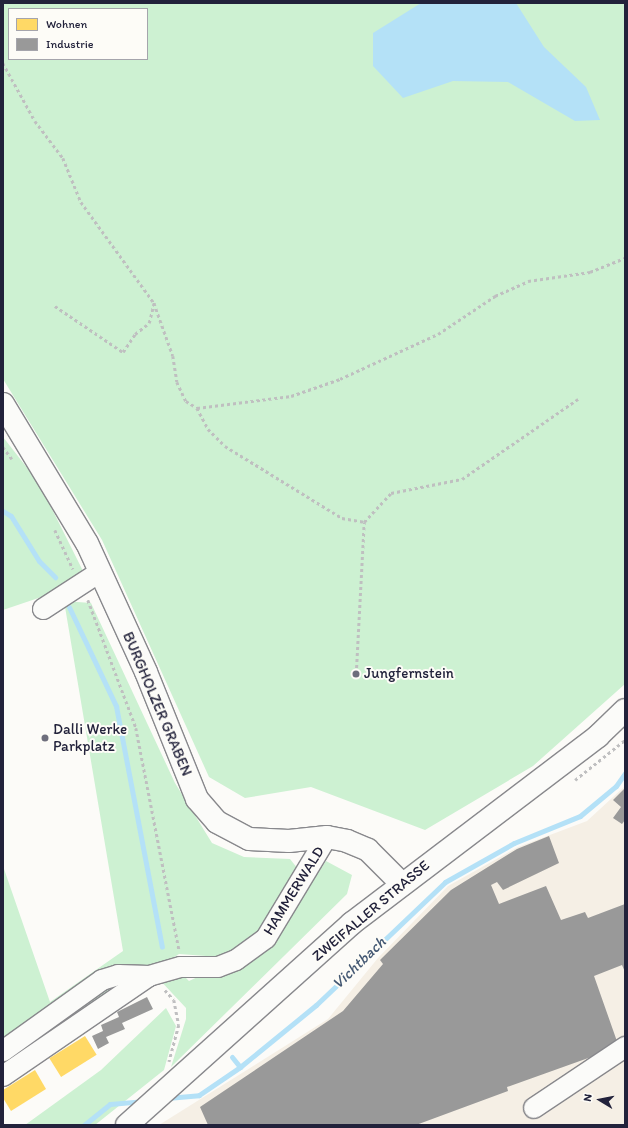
<!DOCTYPE html>
<html>
<head>
<meta charset="utf-8">
<style>
  body { margin:0 }
  #map { position:relative; width:628px; height:1128px; overflow:hidden; background:#fcfbf8; font-family:Itim,sans-serif }
  div>[style] { position:absolute }
  [style*='--x'] { left:calc(var(--x)*1px); top:calc(var(--y)*1px); width:calc(var(--w)*1px); rotate:calc(var(--a)*1deg) }
  .built>* { inset:0; background:#f5efe5 }
  .green>* { inset:0; background:#cdf1d2 }
  .water>* { inset:0; background:#b4e1f7 }
  .homes>* { inset:0; background:#ffd966; transform-origin:0 0 }
  .industry>* { inset:0; background:#999 }
  .stream>* { height:5px; margin:-2.5px; padding:0 2.5px; transform-origin:2.5px; border-radius:2.5px; background:#b4e1f7 }
  .path>* { height:2.5px; margin-top:-1.25px; transform-origin:0; background:repeating-linear-gradient(90deg,#bfbfc0 0 3px,transparent 0 6px) }
  .roads { filter:drop-shadow(1px 0 #88888c) drop-shadow(-1px 0 #88888c) drop-shadow(0 1px #88888c) drop-shadow(0 -1px #88888c) }
  .minor>* { height:20px; margin:-10px; padding:0 10px; transform-origin:10px; border-radius:10px; background:#fbfbf9 }
  .major>* { height:22px; margin:-11px; padding:0 11px; transform-origin:11px; border-radius:11px; background:#fbfbf9 }
  .dots>* { width:11px; height:11px; translate:-50% -50%; box-sizing:border-box; border:2px solid #fdfcf7; border-radius:50% }
  span { translate:-50% -50%; white-space:nowrap; text-align:center; line-height:1.15; -webkit-text-stroke:4px #fdfcf7; paint-order:stroke }
  .poi-label { font-size:15px; color:#22223b }
  .left { translate:0 -50%; text-align:left }
  .street-label { font-size:15px; color:#22223b }
  .water-label { font-size:16px; color:#445873; font-style:italic }
  .frame { position:absolute; inset:0; border:4px solid #22223b; pointer-events:none }
  .legend { position:absolute; left:8px; top:8px; width:140px; height:52px; box-sizing:border-box; background:#fdfcf7; border:1px solid #a5a5ac; margin:0; padding:5px 7px; list-style:none; font-size:12px; color:#22223b }
  .legend li { display:flex; align-items:center; gap:8px; height:20px }
  .legend b { width:20px; border:1px solid #a5a5ac }
  .north { position:absolute; left:580px; top:1080px; width:40px; height:40px; -webkit-text-stroke:3px #fdfcf7; paint-order:stroke; rotate:280deg; font-size:11px; font-weight:700; line-height:16px; text-align:center; color:#22223b }
  .north::after { content:''; display:block; margin:auto; width:14px; height:18px; background:#22223b; clip-path:polygon(50% 0,100% 100%,50% 72%,0 100%) }
</style>
</head>
<body>
<div id="map">
  <div class="built">
    <div style="clip-path:polygon(625px 786px,625px 1125px,159px 1125px,328px 1019px,378px 958px,448px 886px,518px 847px,587px 821px)"></div>
  </div>
  <div class="green">
    <div style="clip-path:polygon(evenodd,3px 3px,625px 3px,625px 684px,533px 766px,425px 830px,311px 787px,245px 798px,209px 777px,102px 540px,3px 379px,3px 3px,9px 9px,147px 9px,147px 59px,9px 59px,9px 9px)"></div>
    <div style="clip-path:polygon(3px 437px,39px 483px,85px 575px,62px 590px,3px 610px)"></div>
    <div style="clip-path:polygon(64px 601px,91px 603px,175px 783px,212px 843px,244px 857px,290px 859px,298px 869px,260px 933px,220px 957px,179px 954px,3px 1071px,3px 866px,50px 1002px,123px 951px)"></div>
    <div style="clip-path:polygon(326px 861px,352px 875px,347px 894px,171px 1067px,186px 1019px,186px 1008px,157px 977px,183px 975px,189px 981px,272px 942px)"></div>
    <div style="clip-path:polygon(166px 1008px,176px 1026px,164px 1070px,95px 1125px,25px 1125px,101px 1070px)"></div>
  </div>
  <div class="water">
    <div style="clip-path:polygon(421px 3px,516px 3px,544px 47px,586px 87px,600px 120px,575px 121px,508px 82px,453px 81px,403px 98px,373px 66px,373px 33px)"></div>
  </div>
  <div class="homes">
    <div style="left:85px;top:1036px;width:22px;height:42px;rotate:58deg"></div>
    <div style="clip-path:polygon(35px 1070px,46px 1089px,11px 1111px,3px 1098px,3px 1090px)"></div>
  </div>
  <div class="industry">
    <div style="clip-path:polygon(625px 788px,625px 820px,622px 824px,613px 818px,621px 807px,613px 800px)"></div>
    <div style="clip-path:polygon(549px 836px,559px 863px,503px 890px,497px 882px,491px 885px,499px 904px,546px 886px,561px 920px,585px 912px,588px 918px,625px 904px,625px 972px,622px 965px,594px 976px,619px 1047px,507px 1087px,508px 1091px,416px 1125px,208px 1125px,200px 1107px,343px 1011px,383px 964px,380px 960px,451px 890px,517px 849px)"></div>
    <div style="clip-path:polygon(147px 997px,153px 1009px,122px 1023px,125px 1029px,106px 1037px,109px 1043px,98px 1049px,92px 1036px,103px 1031px,101px 1025px,119px 1017px,117px 1012px)"></div>
  </div>
  <div class="stream">
    <div style="--x:3;--y:511;--w:9;--a:32"></div>
    <div style="--x:11;--y:516;--w:53;--a:58.1"></div>
    <div style="--x:39;--y:561;--w:23;--a:45"></div>
    <div style="--x:69;--y:607;--w:110;--a:64.6"></div>
    <div style="--x:116;--y:706;--w:245;--a:79.2"></div>
    <div style="--x:232;--y:1057;--w:13;--a:51"></div>
    <div style="--x:167;--y:1098;--w:32;--a:-5"></div>
    <div style="--x:199;--y:1095;--w:50;--a:-34.3"></div>
    <div style="--x:240;--y:1067;--w:98;--a:-39.2"></div>
    <div style="--x:316;--y:1005;--w:178;--a:-43.6"></div>
    <div style="--x:445;--y:882;--w:79;--a:-29.5"></div>
    <div style="--x:514;--y:843;--w:71;--a:-22.2"></div>
    <div style="--x:580;--y:816;--w:47;--a:-39.8"></div>
    <div style="--x:616;--y:786;--w:16;--a:-55"></div>
    <div style="--x:84;--y:1125;--w:33;--a:-39"></div>
    <div style="--x:110;--y:1104;--w:33;--a:-5"></div>
  </div>
  <div class="path">
    <div style="--x:3;--y:63;--w:66;--a:61.1"></div>
    <div style="--x:35;--y:121;--w:46;--a:52.9"></div>
    <div style="--x:63;--y:158;--w:48;--a:67.8"></div>
    <div style="--x:81;--y:202;--w:125;--a:54.1"></div>
    <div style="--x:154;--y:303;--w:56;--a:70.3"></div>
    <div style="--x:173;--y:356;--w:26;--a:81"></div>
    <div style="--x:177;--y:382;--w:21;--a:65"></div>
    <div style="--x:186;--y:401;--w:13;--a:32"></div>
    <div style="--x:197;--y:408;--w:24;--a:62"></div>
    <div style="--x:208;--y:429;--w:24;--a:45"></div>
    <div style="--x:225;--y:446;--w:137;--a:31.6"></div>
    <div style="--x:342;--y:518;--w:22;--a:10"></div>
    <div style="--x:364;--y:522;--w:40;--a:-47"></div>
    <div style="--x:391;--y:493;--w:72;--a:-11.2"></div>
    <div style="--x:462;--y:479;--w:141;--a:-34.6"></div>
    <div style="--x:55;--y:306;--w:82;--a:34.1"></div>
    <div style="--x:123;--y:352;--w:22;--a:-56"></div>
    <div style="--x:135;--y:334;--w:18;--a:-38"></div>
    <div style="--x:149;--y:323;--w:21;--a:-76"></div>
    <div style="--x:197;--y:408;--w:95;--a:-7.3"></div>
    <div style="--x:291;--y:396;--w:52;--a:-19.1"></div>
    <div style="--x:340;--y:379;--w:108;--a:-24.7"></div>
    <div style="--x:438;--y:334;--w:69;--a:-33.7"></div>
    <div style="--x:495;--y:296;--w:36;--a:-24"></div>
    <div style="--x:528;--y:281;--w:63;--a:-8.3"></div>
    <div style="--x:590;--y:272;--w:38;--a:-22"></div>
    <div style="--x:3;--y:447;--w:15;--a:53"></div>
    <div style="--x:55;--y:530;--w:43;--a:65.2"></div>
    <div style="--x:88;--y:600;--w:137;--a:69.4"></div>
    <div style="--x:136;--y:728;--w:226;--a:79"></div>
    <div style="--x:356;--y:674;--w:152;--a:-87"></div>
    <div style="--x:575;--y:780;--w:64;--a:-38.7"></div>
    <div style="--x:165;--y:990;--w:13;--a:48"></div>
    <div style="--x:174;--y:1000;--w:25;--a:79"></div>
    <div style="--x:179;--y:1025;--w:38;--a:105"></div>
  </div>
  <div class="roads">
    <div class="minor">
      <div style="--x:43;--y:609;--w:68;--a:-33"></div>
      <div style="--x:3;--y:1051;--w:122;--a:-35.6"></div>
      <div style="--x:102;--y:980;--w:17;--a:-17"></div>
      <div style="--x:118;--y:975;--w:31;--a:2"></div>
      <div style="--x:3;--y:1076;--w:177;--a:-34.4"></div>
      <div style="--x:149;--y:976;--w:33;--a:-16"></div>
      <div style="--x:181;--y:967;--w:37;--a:0"></div>
      <div style="--x:218;--y:967;--w:19;--a:-21"></div>
      <div style="--x:236;--y:960;--w:37;--a:-36"></div>
      <div style="--x:266;--y:938;--w:118;--a:-58.9"></div>
      <div style="--x:534;--y:1108;--w:110;--a:-33.8"></div>
    </div>
    <div class="major">
      <div style="--x:3;--y:404;--w:162;--a:58.9"></div>
      <div style="--x:87;--y:543;--w:142;--a:65.4"></div>
      <div style="--x:146;--y:672;--w:137;--a:68.1"></div>
      <div style="--x:197;--y:799;--w:30;--a:49"></div>
      <div style="--x:217;--y:822;--w:36;--a:28"></div>
      <div style="--x:249;--y:839;--w:40;--a:2.9"></div>
      <div style="--x:289;--y:841;--w:38;--a:-6"></div>
      <div style="--x:327;--y:837;--w:20;--a:11"></div>
      <div style="--x:347;--y:841;--w:23;--a:23"></div>
      <div style="--x:368;--y:850;--w:47;--a:45"></div>
      <div style="--x:127;--y:1125;--w:302;--a:-41.9"></div>
      <div style="--x:352;--y:923;--w:309;--a:-37.2"></div>
      <div style="--x:598;--y:736;--w:37;--a:-44"></div>
    </div>
  </div>
  <div class="dots">
    <div style="left:356px;top:674px;background:#6e6e7d"></div>
    <div style="left:45px;top:738px;background:#6e6e7d"></div>
  </div>
  <div class="poi-label">
    <span class="left" style="left:364px;top:674px">Jungfernstein</span>
    <span class="left" style="left:53px;top:738px">Dalli Werke<br>Parkplatz</span>
  </div>
  <div class="street-label">
    <span style="left:157px;top:704px;rotate:67deg">BURGHOLZER GRABEN</span>
    <span style="left:294px;top:891px;rotate:-58deg">HAMMERWALD</span>
    <span style="left:371px;top:911px;rotate:-40deg">ZWEIFALLER STRASSE</span>
  </div>
  <div class="water-label">
    <span style="left:359px;top:963px;rotate:-44deg">Vichtbach</span>
  </div>
  <div class="frame"></div>
  <ul class="legend">
  <li><b style="height:11px;background:#ffd966"></b>Wohnen</li>
  <li><b style="height:11px;background:#999"></b>Industrie</li>
  </ul>
  <div class="north">N</div>
</div>
</body>
</html>
